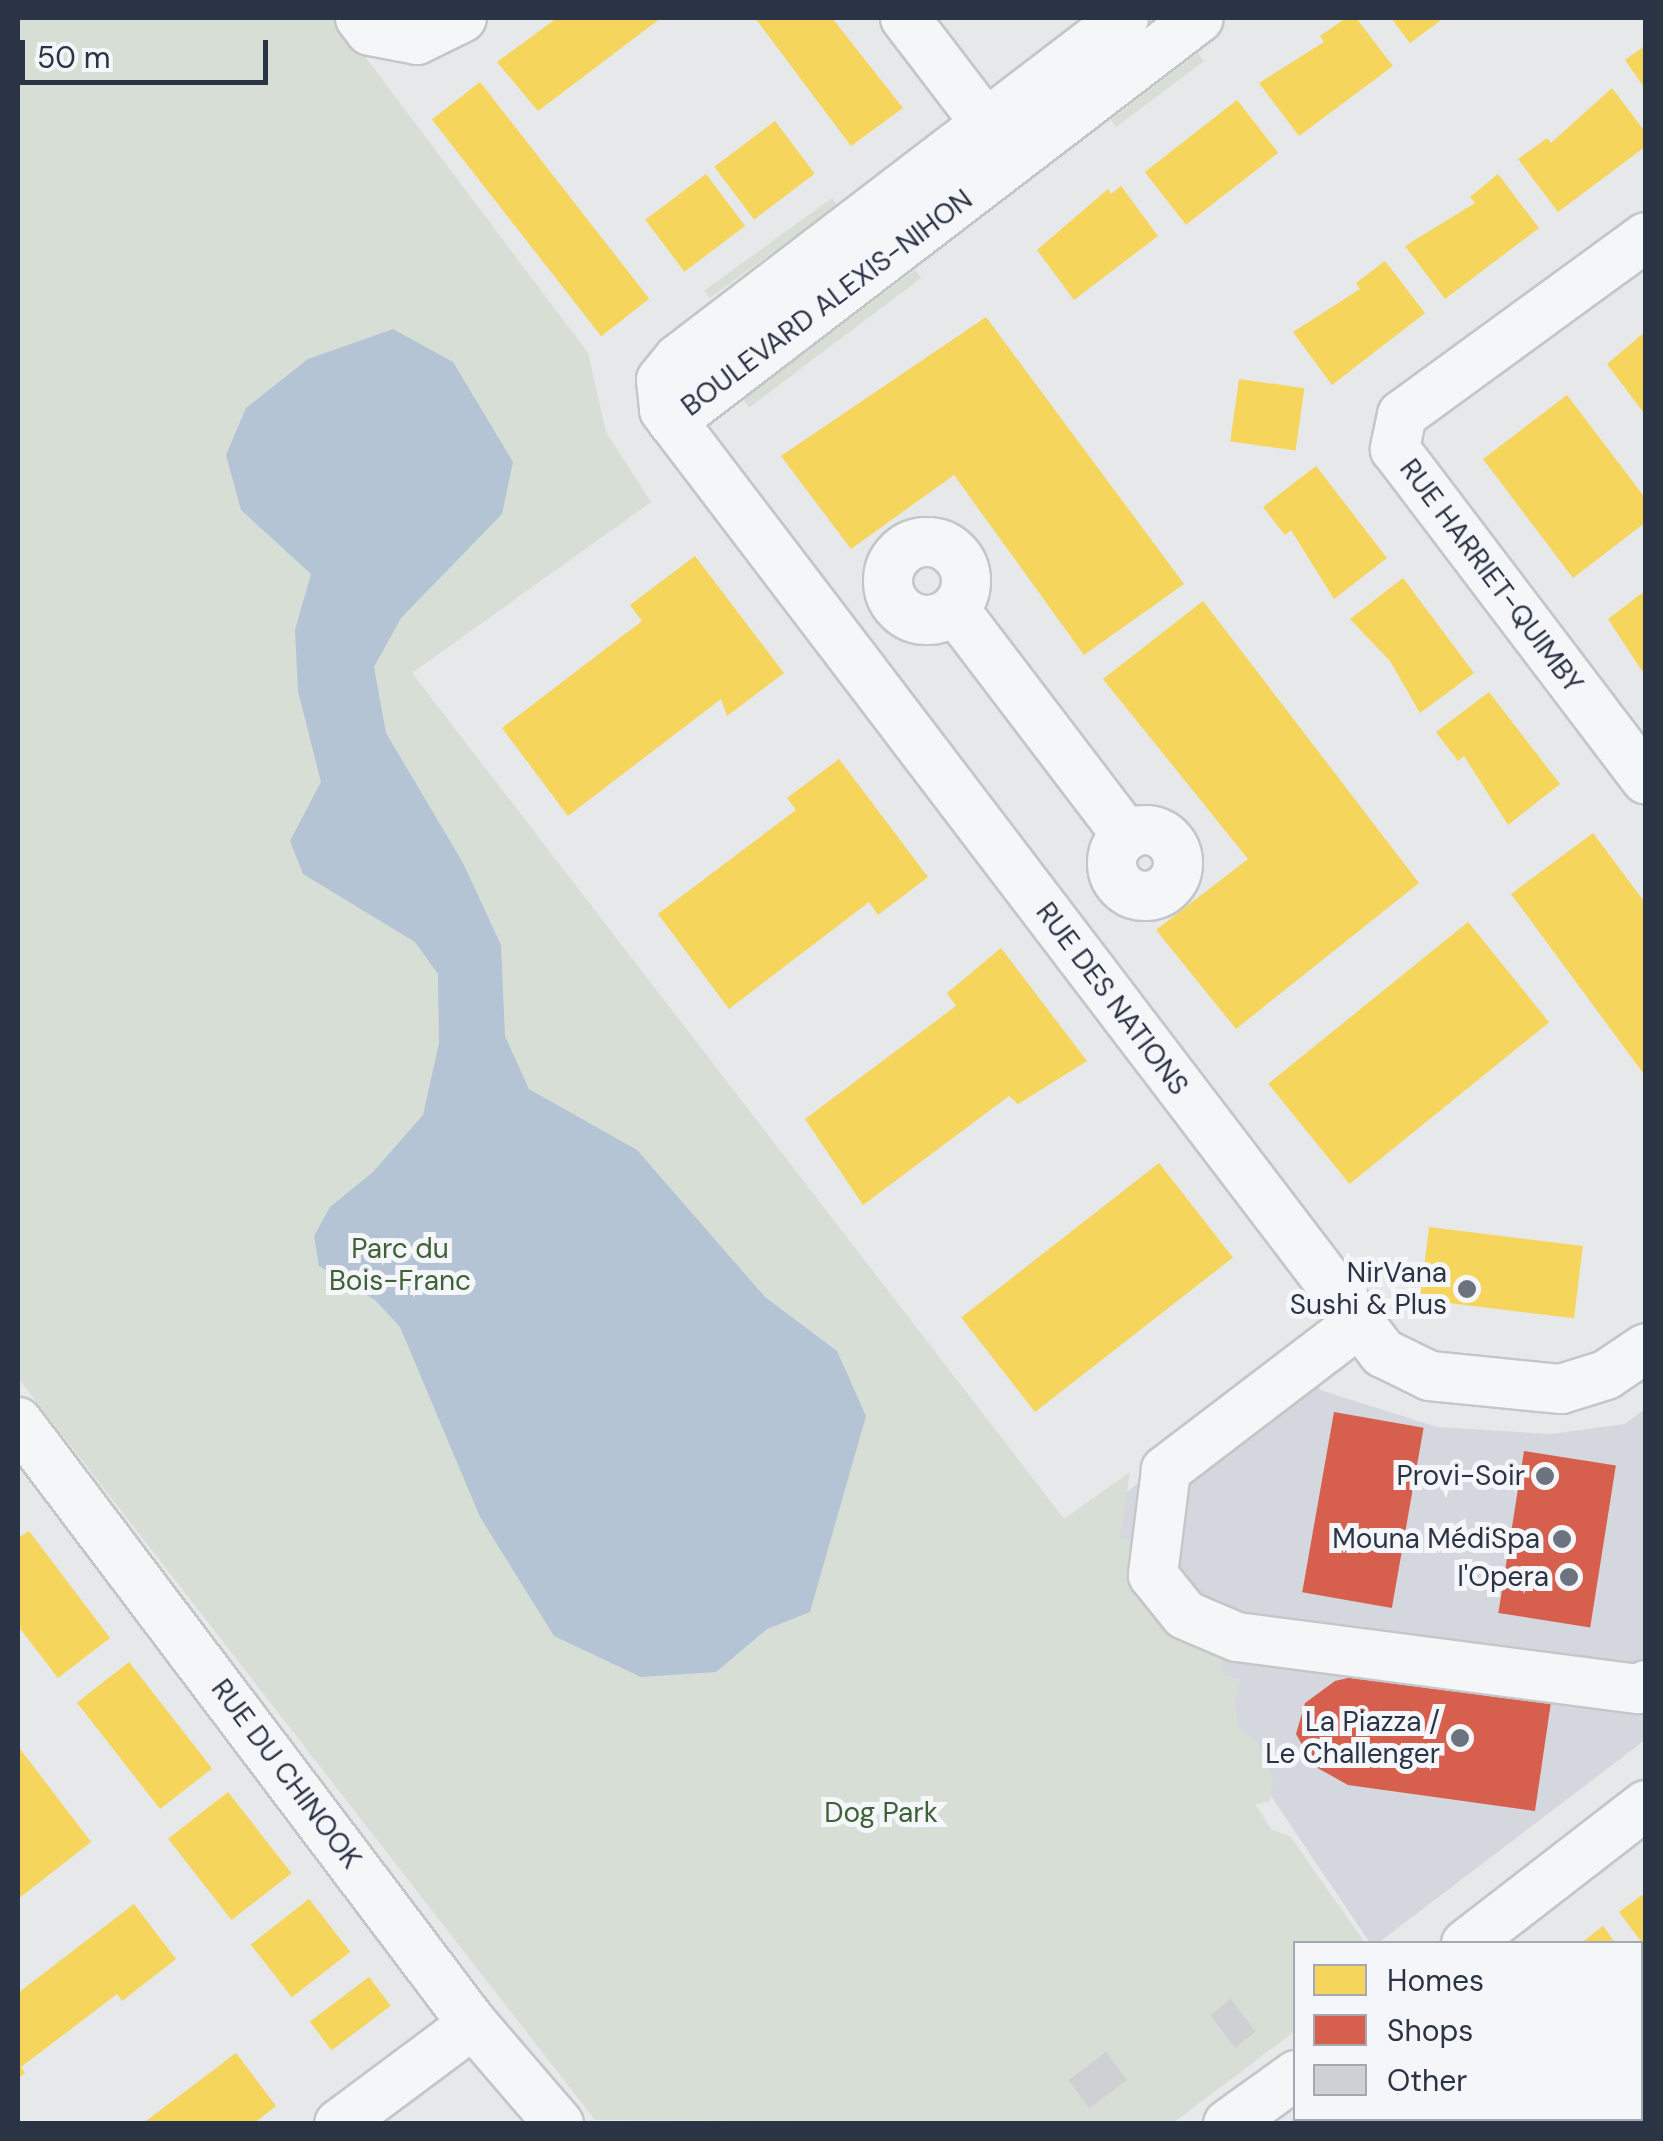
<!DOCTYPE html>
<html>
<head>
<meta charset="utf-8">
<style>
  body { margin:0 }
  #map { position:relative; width:1663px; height:2141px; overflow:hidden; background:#e6e8ea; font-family:"DM Sans",sans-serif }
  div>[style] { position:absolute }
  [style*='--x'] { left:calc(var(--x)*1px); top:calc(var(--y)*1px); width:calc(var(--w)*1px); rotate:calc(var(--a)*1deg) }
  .built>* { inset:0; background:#d4d7dd }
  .green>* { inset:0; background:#d6ded6; transform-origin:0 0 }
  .water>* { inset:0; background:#b4c4d5 }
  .homes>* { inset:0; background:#f6d55c; transform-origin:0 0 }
  .shops>* { inset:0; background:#d6604d; transform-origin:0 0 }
  .building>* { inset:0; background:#ced0d3; transform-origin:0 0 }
  .roads { filter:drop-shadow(2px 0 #c4c6c8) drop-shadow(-2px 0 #c4c6c8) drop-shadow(0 2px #c4c6c8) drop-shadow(0 -2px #c4c6c8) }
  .minor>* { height:48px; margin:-24px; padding:0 24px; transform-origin:24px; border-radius:24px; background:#f5f6f7 }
  .minor>.ring { margin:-24px; padding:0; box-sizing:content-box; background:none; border:48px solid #f5f6f7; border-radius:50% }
  .dots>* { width:28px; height:28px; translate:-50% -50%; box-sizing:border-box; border:5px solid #f4f6f9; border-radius:50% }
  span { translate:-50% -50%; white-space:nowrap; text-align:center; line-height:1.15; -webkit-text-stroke:10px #f4f6f9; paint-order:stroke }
  .street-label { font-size:28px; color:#2b3445 }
  .park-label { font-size:28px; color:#3f6138 }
  .poi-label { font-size:28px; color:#2b3445 }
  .right { translate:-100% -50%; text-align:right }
  .frame { position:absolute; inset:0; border:20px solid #2b3445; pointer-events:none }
  .legend { position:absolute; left:1293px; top:1941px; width:350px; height:180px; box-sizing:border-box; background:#f4f6f9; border:2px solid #a4a8b1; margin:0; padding:12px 18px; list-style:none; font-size:30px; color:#2b3445 }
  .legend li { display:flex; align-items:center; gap:20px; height:50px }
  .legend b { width:50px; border:2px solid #a4a8b1 }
  .scale { position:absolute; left:20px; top:40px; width:248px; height:45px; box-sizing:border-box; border:5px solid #2b3445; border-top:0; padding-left:12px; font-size:30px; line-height:35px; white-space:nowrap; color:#2b3445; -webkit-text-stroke:8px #f4f6f9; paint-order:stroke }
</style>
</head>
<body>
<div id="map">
  <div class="built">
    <div style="clip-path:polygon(1304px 1348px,1320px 1390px,1437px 1427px,1550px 1434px,1625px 1424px,1645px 1409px,1645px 1740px,1378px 1943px,1370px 1943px,1088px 1524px)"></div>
  </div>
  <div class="green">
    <div style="clip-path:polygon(18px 18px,336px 18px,588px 353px,606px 432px,651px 502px,412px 673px,1064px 1519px,1130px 1472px,1120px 1538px,1144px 1543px,1224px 1648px,1221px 1674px,1241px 1680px,1235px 1700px,1238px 1727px,1257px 1742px,1273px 1778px,1270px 1802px,1255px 1804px,1272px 1830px,1290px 1836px,1365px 1943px,1296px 1944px,1295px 2031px,1173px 2123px,595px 2120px,18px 1378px)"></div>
    <div style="clip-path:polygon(1198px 53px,1204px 61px,1116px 127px,1111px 120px)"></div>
    <div style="left:832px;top:198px;width:9px;height:158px;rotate:54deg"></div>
    <div style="left:915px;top:270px;width:10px;height:215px;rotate:53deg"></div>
  </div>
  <div class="water">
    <div style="clip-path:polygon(393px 329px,453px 362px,513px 462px,502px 514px,401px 618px,374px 667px,386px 733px,463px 863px,501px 945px,505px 1036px,529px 1089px,637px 1150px,765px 1297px,837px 1351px,866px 1416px,810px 1612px,767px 1629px,716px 1672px,641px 1677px,554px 1636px,480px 1517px,400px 1327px,375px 1300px,319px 1266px,314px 1236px,330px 1207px,373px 1172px,423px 1115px,439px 1043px,438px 974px,415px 942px,303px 874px,290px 841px,321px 782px,298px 691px,295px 630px,311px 574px,241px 510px,226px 455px,246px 408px,308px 359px)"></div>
  </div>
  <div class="homes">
    <div style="clip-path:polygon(557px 18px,661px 18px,538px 111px,497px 62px)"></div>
    <div style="clip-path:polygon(755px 18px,832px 18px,903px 108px,851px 146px)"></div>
    <div style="clip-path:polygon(1346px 18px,1356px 18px,1393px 66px,1299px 136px,1259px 83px,1324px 42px,1320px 36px)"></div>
    <div style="clip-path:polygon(1391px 18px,1444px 18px,1410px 43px)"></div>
    <div style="clip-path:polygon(1646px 45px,1646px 90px,1625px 60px)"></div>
    <div style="left:480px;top:82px;width:275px;height:61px;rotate:52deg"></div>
    <div style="clip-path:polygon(1612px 88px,1646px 133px,1646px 146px,1558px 212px,1518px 159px,1547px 138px,1551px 143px)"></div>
    <div style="left:1237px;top:100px;width:67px;height:117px;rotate:52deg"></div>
    <div style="left:775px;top:121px;width:66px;height:76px;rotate:53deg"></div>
    <div style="left:706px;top:174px;width:65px;height:76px;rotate:53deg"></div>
    <div style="clip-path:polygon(1498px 174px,1539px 228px,1445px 299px,1405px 246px,1475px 203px,1470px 197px)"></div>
    <div style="clip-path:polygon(1121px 186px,1158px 236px,1074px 300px,1037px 250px,1108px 189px,1111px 194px)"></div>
    <div style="clip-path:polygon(1385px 261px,1425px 313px,1332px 385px,1293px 332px,1360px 289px,1356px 283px)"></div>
    <div style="clip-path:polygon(986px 317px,1184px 584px,1084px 655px,954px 475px,851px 549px,781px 456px)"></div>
    <div style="clip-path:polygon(1646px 331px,1646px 416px,1607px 364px)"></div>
    <div style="left:1239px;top:379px;width:66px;height:63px;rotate:8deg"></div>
    <div style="clip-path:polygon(1567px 395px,1646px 499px,1646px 522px,1573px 578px,1483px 459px)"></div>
    <div style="clip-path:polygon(1316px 466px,1387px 558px,1334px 599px,1291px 530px,1285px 535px,1263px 507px)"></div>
    <div style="clip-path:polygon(695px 556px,784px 673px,727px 716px,721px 699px,568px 816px,502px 728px,642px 621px,630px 605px)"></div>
    <div style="clip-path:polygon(1403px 578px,1474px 673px,1420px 713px,1390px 661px,1350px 619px)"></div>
    <div style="clip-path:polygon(1646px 590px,1646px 677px,1608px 619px)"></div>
    <div style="clip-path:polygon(1203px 601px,1419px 883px,1236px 1029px,1156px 930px,1248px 859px,1103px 679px)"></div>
    <div style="clip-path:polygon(1489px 692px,1560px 784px,1508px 825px,1464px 756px,1458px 761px,1436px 732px)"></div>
    <div style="clip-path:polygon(839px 759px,928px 877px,878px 915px,869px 902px,729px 1009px,658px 914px,796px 810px,787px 798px)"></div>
    <div style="clip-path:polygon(1593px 833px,1646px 904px,1646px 1077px,1511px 894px)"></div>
    <div style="left:1468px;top:922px;width:129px;height:257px;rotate:51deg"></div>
    <div style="clip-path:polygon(1001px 948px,1087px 1061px,1018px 1104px,1009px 1096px,863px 1205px,805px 1119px,956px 1006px,947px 993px)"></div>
    <div style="left:1159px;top:1163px;width:120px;height:251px;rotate:52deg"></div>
    <div style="left:1429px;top:1227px;width:155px;height:73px;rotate:7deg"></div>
    <div style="clip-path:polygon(29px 1531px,110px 1638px,58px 1678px,18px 1626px,18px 1538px)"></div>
    <div style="left:129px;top:1662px;width:135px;height:66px;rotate:52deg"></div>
    <div style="clip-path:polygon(18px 1746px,91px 1842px,18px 1899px)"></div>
    <div style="left:228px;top:1792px;width:103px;height:76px;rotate:52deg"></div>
    <div style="clip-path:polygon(1646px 1892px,1646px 1948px,1619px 1912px)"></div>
    <div style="left:309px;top:1899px;width:67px;height:74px;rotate:52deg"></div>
    <div style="clip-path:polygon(134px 1904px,176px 1959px,122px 2001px,117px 1994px,21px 2067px,25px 2073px,18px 2079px,18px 1993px)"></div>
    <div style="clip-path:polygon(1603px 1926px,1616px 1944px,1580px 1944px)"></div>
    <div style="left:369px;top:1977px;width:36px;height:74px;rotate:53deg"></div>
    <div style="clip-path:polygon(236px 2053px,276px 2106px,253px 2124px,142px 2124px)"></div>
  </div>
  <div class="shops">
    <div style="left:1334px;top:1412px;width:91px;height:183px;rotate:10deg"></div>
    <div style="left:1524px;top:1451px;width:93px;height:164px;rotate:9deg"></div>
    <div style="clip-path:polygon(1369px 1673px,1551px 1702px,1535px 1811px,1348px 1785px,1314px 1766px,1296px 1734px,1305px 1703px,1335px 1681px)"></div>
  </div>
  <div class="building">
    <div style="left:1231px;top:1999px;width:41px;height:26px;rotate:53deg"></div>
    <div style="left:1106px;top:2052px;width:35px;height:47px;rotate:53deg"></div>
  </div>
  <div class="roads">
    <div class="minor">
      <div style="--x:360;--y:18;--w:16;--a:52"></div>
      <div style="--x:370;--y:31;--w:48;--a:10.8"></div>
      <div style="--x:417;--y:40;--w:50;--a:-26.1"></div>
      <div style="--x:905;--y:18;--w:166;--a:52.6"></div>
      <div style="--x:1124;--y:18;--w:561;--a:142.6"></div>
      <div style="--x:678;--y:359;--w:27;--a:129"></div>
      <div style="--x:661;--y:380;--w:30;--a:84"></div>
      <div style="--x:664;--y:410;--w:1186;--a:52.68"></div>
      <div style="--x:1383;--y:1353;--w:52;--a:26.1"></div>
      <div style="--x:1430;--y:1376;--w:132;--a:5.7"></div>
      <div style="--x:1561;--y:1389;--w:47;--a:-17.3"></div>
      <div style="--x:1606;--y:1375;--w:48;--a:-34"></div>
      <div style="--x:1646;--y:237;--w:302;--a:143.9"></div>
      <div style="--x:1402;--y:415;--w:35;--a:102"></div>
      <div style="--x:1395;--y:449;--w:415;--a:52.8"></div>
      <div style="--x:672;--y:421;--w:663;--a:-37.41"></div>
      <div class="ring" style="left:888px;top:542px;width:30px;height:30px"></div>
      <div style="--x:955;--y:610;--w:284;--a:52.7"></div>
      <div class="ring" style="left:1112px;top:830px;width:18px;height:18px"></div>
      <div style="--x:1359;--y:1323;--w:243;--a:142.7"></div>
      <div style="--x:1166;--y:1470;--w:106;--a:97.1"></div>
      <div style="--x:1153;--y:1575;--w:51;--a:51.3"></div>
      <div style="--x:1185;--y:1615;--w:56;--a:22.9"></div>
      <div style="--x:1237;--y:1637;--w:405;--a:7.4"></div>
      <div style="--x:1639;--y:1689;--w:8;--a:-30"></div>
      <div style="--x:18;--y:1422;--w:755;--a:52.92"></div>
      <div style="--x:473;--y:2024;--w:132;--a:49.3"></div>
      <div style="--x:1466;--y:1944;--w:227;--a:-37.7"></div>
      <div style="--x:1333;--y:2118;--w:7;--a:63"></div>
      <div style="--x:339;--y:2124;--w:167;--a:-36.7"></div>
      <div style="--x:1228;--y:2124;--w:84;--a:-35.8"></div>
    </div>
  </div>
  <div class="dots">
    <div style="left:1467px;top:1289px;background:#6c737f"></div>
    <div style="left:1545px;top:1476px;background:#6c737f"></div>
    <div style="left:1562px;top:1539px;background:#6c737f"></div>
    <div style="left:1569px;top:1577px;background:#6c737f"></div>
    <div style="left:1460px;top:1738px;background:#6c737f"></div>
  </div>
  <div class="street-label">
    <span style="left:827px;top:303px;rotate:-37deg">BOULEVARD ALEXIS-NIHON</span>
    <span style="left:1491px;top:576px;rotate:53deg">RUE HARRIET-QUIMBY</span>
    <span style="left:1112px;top:999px;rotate:53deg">RUE DES NATIONS</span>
    <span style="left:286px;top:1774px;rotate:53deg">RUE DU CHINOOK</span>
  </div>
  <div class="park-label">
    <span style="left:400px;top:1265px">Parc du<br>Bois-Franc</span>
    <span style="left:881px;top:1813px">Dog Park</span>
  </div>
  <div class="poi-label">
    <span class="right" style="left:1447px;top:1289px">NirVana<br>Sushi &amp; Plus</span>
    <span class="right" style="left:1525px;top:1476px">Provi-Soir</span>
    <span class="right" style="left:1540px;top:1539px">Mouna MédiSpa</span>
    <span class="right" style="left:1549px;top:1577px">l'Opera</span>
    <span class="right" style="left:1440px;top:1738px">La Piazza /<br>Le Challenger</span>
  </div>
  <div class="frame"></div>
  <ul class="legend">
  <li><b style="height:28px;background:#f6d55c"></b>Homes</li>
  <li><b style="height:28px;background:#d6604d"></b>Shops</li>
  <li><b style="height:28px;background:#ced0d3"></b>Other</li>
  </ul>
  <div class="scale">50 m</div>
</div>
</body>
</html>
